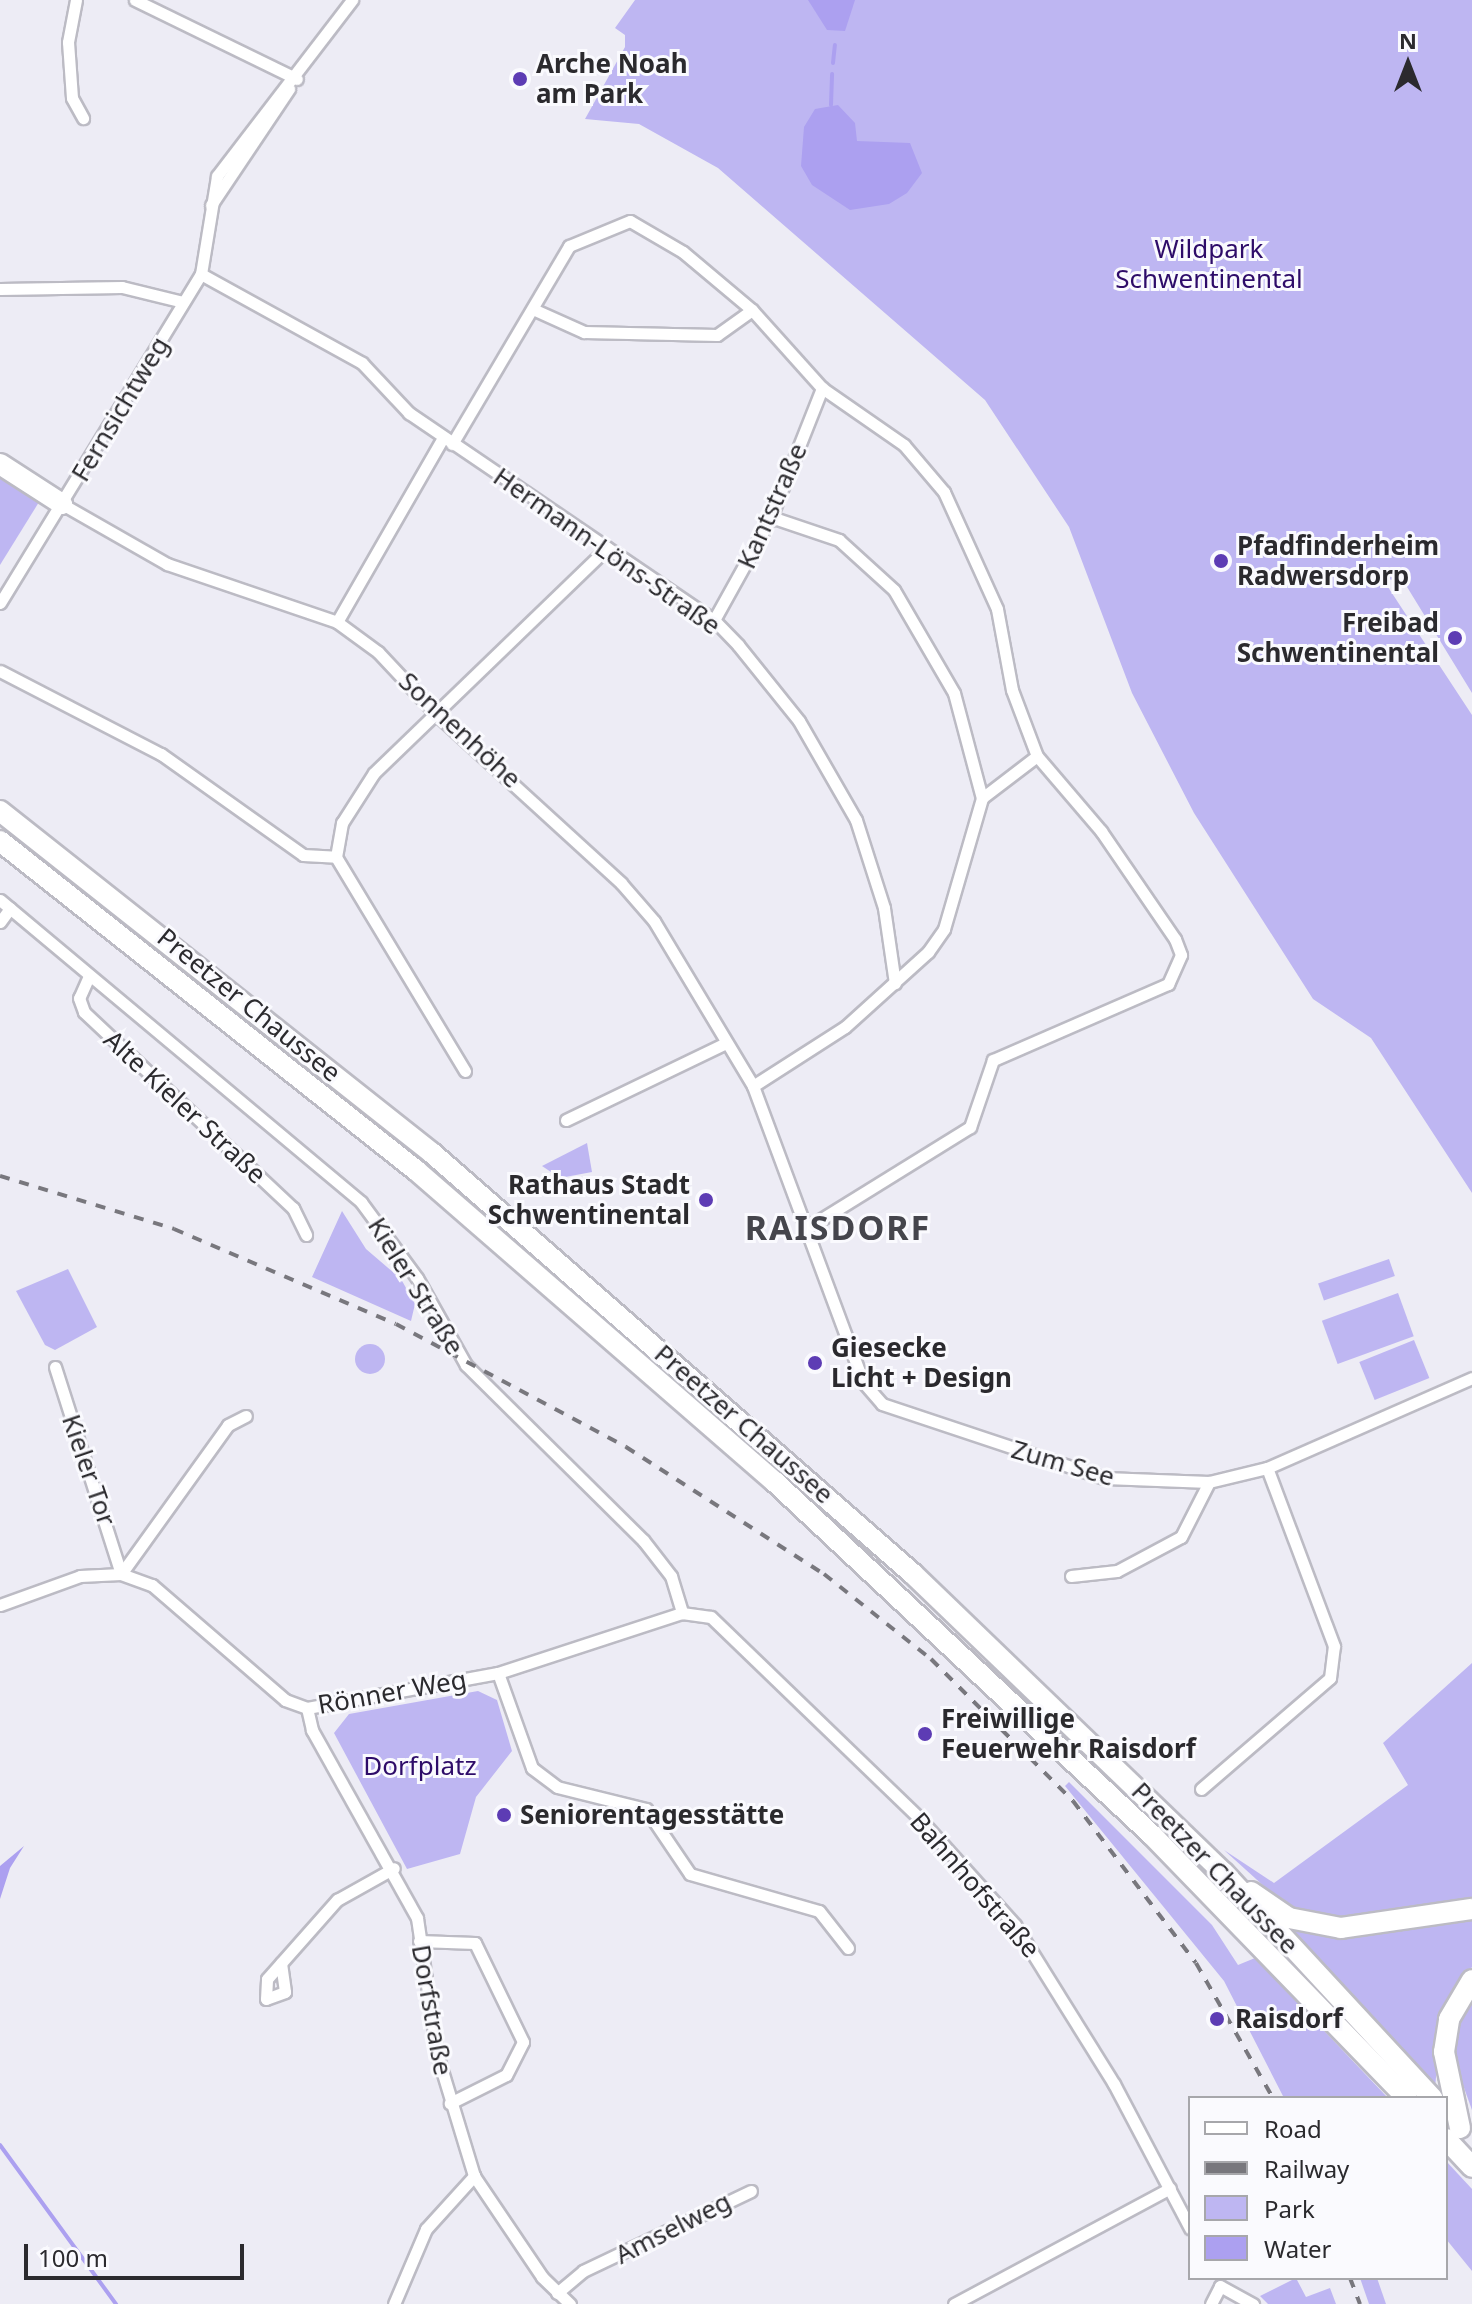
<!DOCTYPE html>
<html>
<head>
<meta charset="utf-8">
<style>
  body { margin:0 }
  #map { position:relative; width:1472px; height:2304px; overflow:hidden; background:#edecf5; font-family:"Noto Sans",sans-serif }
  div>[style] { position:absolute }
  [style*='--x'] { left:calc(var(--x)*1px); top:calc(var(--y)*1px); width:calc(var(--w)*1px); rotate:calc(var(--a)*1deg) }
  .green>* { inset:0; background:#beb6f2; transform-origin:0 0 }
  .round { border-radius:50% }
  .water>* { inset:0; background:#aca0f0 }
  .stream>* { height:4px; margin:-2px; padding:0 2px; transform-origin:2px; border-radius:2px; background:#aca0f0 }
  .roads { filter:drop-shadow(2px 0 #bcbbc4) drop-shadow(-2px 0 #bcbbc4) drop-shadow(0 2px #bcbbc4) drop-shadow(0 -2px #bcbbc4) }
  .street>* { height:11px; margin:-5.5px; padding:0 5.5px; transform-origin:5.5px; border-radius:5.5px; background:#fff }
  .highway>* { height:20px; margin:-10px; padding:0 10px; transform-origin:10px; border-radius:10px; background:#fff }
  .rail>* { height:4px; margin-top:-2px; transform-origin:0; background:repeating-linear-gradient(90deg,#78777d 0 10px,transparent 0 20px) }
  .dots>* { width:22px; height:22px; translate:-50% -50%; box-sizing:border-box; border:4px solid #fafafe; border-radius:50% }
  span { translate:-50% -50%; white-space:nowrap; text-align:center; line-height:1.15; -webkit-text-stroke:6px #fafafe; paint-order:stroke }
  .poi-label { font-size:26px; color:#2b2a2e; font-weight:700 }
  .left { translate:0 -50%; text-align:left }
  .right { translate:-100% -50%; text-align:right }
  .park-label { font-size:26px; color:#2e0c69 }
  .street-label { font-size:26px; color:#2b2a2e }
  .district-label { font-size:34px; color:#45454c; font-weight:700; letter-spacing:2px }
  .legend { position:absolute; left:1188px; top:2096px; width:260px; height:184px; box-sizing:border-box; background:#fafafe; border:2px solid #a7a7ab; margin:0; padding:10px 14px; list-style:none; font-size:24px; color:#2b2a2e }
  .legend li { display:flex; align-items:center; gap:16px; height:40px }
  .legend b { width:40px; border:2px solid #a7a7ab }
  .north { position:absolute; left:1368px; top:24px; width:80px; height:80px; -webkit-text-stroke:6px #fafafe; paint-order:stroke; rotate:0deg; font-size:22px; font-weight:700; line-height:32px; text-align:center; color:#2b2a2e }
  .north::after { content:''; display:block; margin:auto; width:28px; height:36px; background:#2b2a2e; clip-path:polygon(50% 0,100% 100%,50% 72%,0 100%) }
  .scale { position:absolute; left:24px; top:2244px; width:220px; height:36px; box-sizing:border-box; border:4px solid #2b2a2e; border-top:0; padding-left:10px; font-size:24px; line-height:28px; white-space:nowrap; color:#2b2a2e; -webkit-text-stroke:6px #fafafe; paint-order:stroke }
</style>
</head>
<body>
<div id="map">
  <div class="green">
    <div style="clip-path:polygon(635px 0,1472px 0,1472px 693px,1404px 582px,1382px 578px,1472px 715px,1472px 1193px,1371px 1038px,1313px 999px,1194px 813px,1132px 693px,1069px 527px,985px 400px,718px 168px,639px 124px,585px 119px,625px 47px,625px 35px,615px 28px)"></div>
    <div style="clip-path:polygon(0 475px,39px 502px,0 565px)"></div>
    <div style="clip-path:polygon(587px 1143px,592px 1172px,560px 1178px,542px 1166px)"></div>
    <div style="clip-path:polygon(342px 1211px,366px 1249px,401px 1279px,415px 1304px,411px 1321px,312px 1277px)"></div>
    <div style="left:1389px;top:1259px;width:18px;height:75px;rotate:71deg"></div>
    <div style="clip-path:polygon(68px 1269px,97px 1327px,55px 1350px,45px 1345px,16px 1291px)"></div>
    <div style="left:1398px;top:1293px;width:46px;height:81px;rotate:70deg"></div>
    <div style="left:1414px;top:1340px;width:41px;height:59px;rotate:68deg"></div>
    <div class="round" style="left:355px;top:1344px;width:30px;height:30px"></div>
    <div style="clip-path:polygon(1472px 1663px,1472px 1897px,1345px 1919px,1315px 1915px,1287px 1907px,1224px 1850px,1274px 1883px,1408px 1785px,1383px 1743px)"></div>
    <div style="clip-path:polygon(478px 1691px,497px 1700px,512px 1751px,476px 1797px,460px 1854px,407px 1869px,334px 1733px,349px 1714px)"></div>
    <div style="clip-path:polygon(1069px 1782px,1212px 1925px,1238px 1965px,1255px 1958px,1388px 2098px,1284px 2098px,1224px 1981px,1065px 1786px)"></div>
    <div style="clip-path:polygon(1472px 1917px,1472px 1967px,1442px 2013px,1435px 2088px,1285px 1931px)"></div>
    <div style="clip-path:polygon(1472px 1986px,1472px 2110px,1450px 2049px)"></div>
    <div style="clip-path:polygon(1446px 2161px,1472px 2189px,1472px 2271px,1446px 2239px)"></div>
    <div style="clip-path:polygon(1296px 2278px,1306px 2297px,1330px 2288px,1336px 2304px,1268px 2304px,1260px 2296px)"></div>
    <div style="clip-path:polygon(1360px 2278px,1377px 2278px,1386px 2304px,1369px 2304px)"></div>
  </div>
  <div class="water">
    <div style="clip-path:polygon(808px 0,855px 0,845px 31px,827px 30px)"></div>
    <div style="clip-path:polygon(838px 105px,855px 123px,857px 141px,910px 143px,922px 173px,907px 193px,889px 204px,850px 210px,812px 185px,801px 166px,804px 127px,815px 109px)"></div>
    <div style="clip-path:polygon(24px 1846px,10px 1868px,0 1899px,0 1866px)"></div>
  </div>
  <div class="stream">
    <div style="--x:833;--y:63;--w:18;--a:-84"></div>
    <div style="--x:831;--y:105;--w:31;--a:-88"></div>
    <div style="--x:0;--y:2145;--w:197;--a:53.9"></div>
  </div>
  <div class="roads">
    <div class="street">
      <div style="--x:76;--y:0;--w:43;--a:100.8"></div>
      <div style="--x:68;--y:42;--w:56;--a:85.9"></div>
      <div style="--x:72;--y:98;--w:23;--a:61"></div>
      <div style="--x:135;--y:0;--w:180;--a:26"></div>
      <div style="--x:211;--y:205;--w:140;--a:-56.1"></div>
      <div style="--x:201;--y:274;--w:184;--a:28.9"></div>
      <div style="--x:362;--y:363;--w:69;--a:46.8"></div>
      <div style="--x:409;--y:413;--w:369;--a:34.2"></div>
      <div style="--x:714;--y:620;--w:35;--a:46"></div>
      <div style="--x:738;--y:645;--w:97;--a:51.2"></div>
      <div style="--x:799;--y:721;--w:114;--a:60.1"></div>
      <div style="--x:856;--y:820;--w:92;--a:72.3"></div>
      <div style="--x:884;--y:908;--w:76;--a:81.7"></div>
      <div style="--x:0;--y:289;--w:122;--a:-0.9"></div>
      <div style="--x:122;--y:287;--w:63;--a:13.8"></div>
      <div style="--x:535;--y:310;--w:54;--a:24.2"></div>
      <div style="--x:584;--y:332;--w:133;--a:1.3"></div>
      <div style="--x:717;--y:335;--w:43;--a:-35.5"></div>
      <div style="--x:452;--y:444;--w:230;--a:-59.4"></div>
      <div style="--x:569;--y:246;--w:66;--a:-22.3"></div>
      <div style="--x:630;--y:221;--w:61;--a:30.3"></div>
      <div style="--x:683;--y:252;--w:90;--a:40"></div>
      <div style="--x:752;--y:310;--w:105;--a:48.1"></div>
      <div style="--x:822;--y:388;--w:100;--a:34.8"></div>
      <div style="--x:904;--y:445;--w:62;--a:49.6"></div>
      <div style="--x:944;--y:492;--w:128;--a:65.6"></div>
      <div style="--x:997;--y:609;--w:82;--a:79.5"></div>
      <div style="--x:1012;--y:690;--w:71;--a:69.3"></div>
      <div style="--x:1037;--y:756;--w:99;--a:49.5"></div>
      <div style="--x:1101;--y:831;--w:131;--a:55.6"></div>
      <div style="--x:1175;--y:939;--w:17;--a:69"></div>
      <div style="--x:1181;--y:955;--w:32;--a:114"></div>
      <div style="--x:1168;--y:984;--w:191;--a:156.5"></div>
      <div style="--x:993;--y:1060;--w:71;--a:108.9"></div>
      <div style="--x:970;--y:1127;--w:190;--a:148.2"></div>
      <div style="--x:62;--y:504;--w:121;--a:29.7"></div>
      <div style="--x:167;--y:564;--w:180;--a:18.8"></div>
      <div style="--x:337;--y:622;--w:51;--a:36.2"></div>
      <div style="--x:378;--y:652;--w:83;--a:46.9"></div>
      <div style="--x:435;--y:713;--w:252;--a:42.4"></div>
      <div style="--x:621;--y:883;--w:50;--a:49"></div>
      <div style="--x:654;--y:921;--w:192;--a:59"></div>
      <div style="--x:753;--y:1086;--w:316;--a:69.6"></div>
      <div style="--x:863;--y:1382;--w:29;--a:49"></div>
      <div style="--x:882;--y:1404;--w:235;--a:18.4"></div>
      <div style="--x:1105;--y:1478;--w:104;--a:2.2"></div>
      <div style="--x:1209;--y:1482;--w:60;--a:-13.6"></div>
      <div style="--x:1267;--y:1468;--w:224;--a:-23.7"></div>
      <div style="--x:771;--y:517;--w:72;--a:18.7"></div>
      <div style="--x:839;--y:540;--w:74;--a:42.3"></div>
      <div style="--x:894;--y:590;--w:119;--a:59.8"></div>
      <div style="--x:954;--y:693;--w:109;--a:75.1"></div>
      <div style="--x:0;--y:603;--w:386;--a:-58.6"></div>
      <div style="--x:201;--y:274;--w:99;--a:-80.7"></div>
      <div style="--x:217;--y:176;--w:222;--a:-52.5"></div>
      <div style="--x:714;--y:620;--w:118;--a:-61"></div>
      <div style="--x:771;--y:517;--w:139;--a:-68.4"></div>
      <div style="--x:337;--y:622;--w:212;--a:-60.1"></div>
      <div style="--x:0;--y:671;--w:181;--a:27.3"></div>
      <div style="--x:161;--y:754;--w:174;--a:35.4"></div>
      <div style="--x:303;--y:855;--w:33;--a:3"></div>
      <div style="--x:0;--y:900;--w:471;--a:39.9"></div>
      <div style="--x:361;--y:1202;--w:94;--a:53.6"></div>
      <div style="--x:417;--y:1278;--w:100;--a:60.6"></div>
      <div style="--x:466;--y:1365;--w:249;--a:44.7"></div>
      <div style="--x:643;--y:1540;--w:46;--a:52.1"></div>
      <div style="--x:671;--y:1576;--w:39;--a:73"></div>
      <div style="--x:0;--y:922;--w:17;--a:-54"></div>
      <div style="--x:89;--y:976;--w:24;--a:114"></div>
      <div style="--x:79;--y:998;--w:15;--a:70"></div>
      <div style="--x:84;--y:1012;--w:287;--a:43.2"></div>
      <div style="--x:293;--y:1208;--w:30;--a:64"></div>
      <div style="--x:465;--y:1071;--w:250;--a:-121.1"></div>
      <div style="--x:336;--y:857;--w:35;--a:-80"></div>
      <div style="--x:342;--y:823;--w:59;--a:-57.4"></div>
      <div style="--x:374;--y:773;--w:324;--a:-44"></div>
      <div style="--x:753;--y:1086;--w:109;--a:-32.7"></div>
      <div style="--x:845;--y:1027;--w:112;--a:-42.1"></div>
      <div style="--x:928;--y:952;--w:28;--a:-55"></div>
      <div style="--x:944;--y:929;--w:136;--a:-73.8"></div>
      <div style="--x:982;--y:798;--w:69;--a:-37.4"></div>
      <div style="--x:566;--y:1120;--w:178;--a:-25.7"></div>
      <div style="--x:55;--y:1367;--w:217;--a:72.3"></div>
      <div style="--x:121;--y:1574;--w:183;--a:-54.3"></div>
      <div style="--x:228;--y:1425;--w:20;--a:-27"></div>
      <div style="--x:1071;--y:1576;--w:46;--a:-6.2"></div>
      <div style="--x:1117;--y:1571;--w:72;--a:-28"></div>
      <div style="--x:1181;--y:1537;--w:62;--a:-63"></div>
      <div style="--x:0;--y:1605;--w:85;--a:-19.9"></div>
      <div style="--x:80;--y:1576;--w:41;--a:-2.8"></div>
      <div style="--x:121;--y:1574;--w:33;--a:20"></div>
      <div style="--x:152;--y:1585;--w:176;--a:40.8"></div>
      <div style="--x:285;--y:1700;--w:23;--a:20"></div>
      <div style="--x:307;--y:1708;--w:194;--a:-10.4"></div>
      <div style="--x:498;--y:1673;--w:194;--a:-18.1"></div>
      <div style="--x:682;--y:1613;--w:29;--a:8"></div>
      <div style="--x:711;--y:1617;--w:289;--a:44"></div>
      <div style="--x:919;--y:1818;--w:144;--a:48.1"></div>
      <div style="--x:1015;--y:1925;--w:187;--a:58.1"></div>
      <div style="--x:1114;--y:2084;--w:163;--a:62.2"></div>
      <div style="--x:498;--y:1673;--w:101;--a:70.3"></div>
      <div style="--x:532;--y:1768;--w:31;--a:37"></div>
      <div style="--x:557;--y:1787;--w:92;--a:13.9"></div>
      <div style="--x:646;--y:1809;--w:78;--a:55.9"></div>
      <div style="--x:690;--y:1874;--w:134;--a:16"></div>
      <div style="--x:819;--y:1911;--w:47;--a:51.9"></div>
      <div style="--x:307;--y:1708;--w:23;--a:77"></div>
      <div style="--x:312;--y:1730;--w:215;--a:60.8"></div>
      <div style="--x:417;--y:1918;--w:137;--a:81.6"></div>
      <div style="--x:437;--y:2054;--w:127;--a:73.1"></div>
      <div style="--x:474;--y:2176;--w:122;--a:56"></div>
      <div style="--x:542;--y:2277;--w:39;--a:44"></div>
      <div style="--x:1201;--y:1789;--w:170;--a:-40.7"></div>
      <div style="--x:1330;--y:1678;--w:32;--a:-83"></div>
      <div style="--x:1334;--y:1646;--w:190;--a:-110.6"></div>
      <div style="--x:419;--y:1941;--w:56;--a:2"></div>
      <div style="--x:475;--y:1943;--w:110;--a:64.1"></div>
      <div style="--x:523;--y:2042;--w:37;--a:117"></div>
      <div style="--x:506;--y:2075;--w:63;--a:153.4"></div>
      <div style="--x:281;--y:1963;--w:29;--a:82"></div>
      <div style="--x:285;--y:1992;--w:20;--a:160"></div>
      <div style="--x:266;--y:1999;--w:20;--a:-87"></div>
      <div style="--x:267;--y:1979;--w:106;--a:-48.5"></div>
      <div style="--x:337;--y:1900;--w:65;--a:-29.3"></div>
      <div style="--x:1220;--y:2286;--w:38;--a:29"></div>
      <div style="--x:557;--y:2293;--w:34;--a:-40"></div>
      <div style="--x:583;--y:2271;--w:186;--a:-25.5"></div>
      <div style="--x:394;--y:2304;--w:82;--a:-66.9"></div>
      <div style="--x:426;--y:2229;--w:72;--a:-47.8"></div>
      <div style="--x:954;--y:2304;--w:245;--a:-28.2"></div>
      <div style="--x:1211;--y:2304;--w:20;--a:-63"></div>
    </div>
    <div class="highway">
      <div style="--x:0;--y:464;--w:74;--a:32.8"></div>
      <div style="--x:0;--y:811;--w:551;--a:38.37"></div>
      <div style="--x:432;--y:1153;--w:639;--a:41.19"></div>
      <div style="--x:913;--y:1574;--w:430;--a:43.9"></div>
      <div style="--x:1223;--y:1872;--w:308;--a:47.2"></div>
      <div style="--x:0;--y:841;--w:532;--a:38.36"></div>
      <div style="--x:417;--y:1171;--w:474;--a:41"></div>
      <div style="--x:775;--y:1482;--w:516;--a:43.12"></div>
      <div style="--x:1152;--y:1835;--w:366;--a:45.9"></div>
      <div style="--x:1251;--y:1892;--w:46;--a:34.4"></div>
      <div style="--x:1289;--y:1918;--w:53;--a:10.9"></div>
      <div style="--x:1341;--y:1928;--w:132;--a:-8.3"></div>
      <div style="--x:1460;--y:2128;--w:78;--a:-101.9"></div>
      <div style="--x:1444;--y:2052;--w:33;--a:-81"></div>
      <div style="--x:1449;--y:2019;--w:45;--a:-59.5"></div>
      <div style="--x:1446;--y:2139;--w:38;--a:47"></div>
    </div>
  </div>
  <div class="rail">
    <div style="--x:0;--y:1176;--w:182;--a:16.9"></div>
    <div style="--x:174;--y:1229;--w:241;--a:23.2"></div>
    <div style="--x:396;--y:1324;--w:261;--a:28.1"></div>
    <div style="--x:626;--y:1447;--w:235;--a:32.7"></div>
    <div style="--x:824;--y:1574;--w:137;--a:38.5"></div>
    <div style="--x:931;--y:1659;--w:201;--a:45"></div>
    <div style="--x:1073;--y:1801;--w:203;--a:52.8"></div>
    <div style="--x:1196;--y:1963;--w:155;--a:60.3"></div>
    <div style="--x:1350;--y:2278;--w:28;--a:69"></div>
  </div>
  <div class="dots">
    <div style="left:520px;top:79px;background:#5d3cb4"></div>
    <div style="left:1221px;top:561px;background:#5d3cb4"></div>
    <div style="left:1455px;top:638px;background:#5d3cb4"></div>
    <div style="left:706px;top:1200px;background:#5d3cb4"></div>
    <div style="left:815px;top:1363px;background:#5d3cb4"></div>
    <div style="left:925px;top:1734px;background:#5d3cb4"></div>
    <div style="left:504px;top:1815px;background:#5d3cb4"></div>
    <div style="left:1217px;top:2019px;background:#5d3cb4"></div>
  </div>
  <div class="poi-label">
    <span class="left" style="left:536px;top:79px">Arche Noah<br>am Park</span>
    <span class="left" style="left:1237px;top:561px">Pfadfinderheim<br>Radwersdorp</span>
    <span class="right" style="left:1439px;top:638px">Freibad<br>Schwentinental</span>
    <span class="right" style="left:690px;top:1200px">Rathaus Stadt<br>Schwentinental</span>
    <span class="left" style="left:831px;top:1363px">Giesecke<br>Licht + Design</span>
    <span class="left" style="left:941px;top:1734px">Freiwillige<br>Feuerwehr Raisdorf</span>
    <span class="left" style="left:520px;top:1815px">Seniorentagesstätte</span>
    <span class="left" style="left:1235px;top:2019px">Raisdorf</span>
  </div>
  <div class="park-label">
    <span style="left:1209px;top:264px">Wildpark<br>Schwentinental</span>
    <span style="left:420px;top:1766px">Dorfplatz</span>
  </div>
  <div class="street-label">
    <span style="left:120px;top:409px;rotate:-59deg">Fernsichtweg</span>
    <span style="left:772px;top:506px;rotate:-66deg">Kantstraße</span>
    <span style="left:607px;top:551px;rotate:35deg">Hermann-Löns-Straße</span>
    <span style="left:460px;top:730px;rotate:43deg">Sonnenhöhe</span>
    <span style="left:249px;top:1005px;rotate:39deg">Preetzer Chaussee</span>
    <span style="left:185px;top:1107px;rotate:43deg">Alte Kieler Straße</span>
    <span style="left:416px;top:1286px;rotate:58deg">Kieler Straße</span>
    <span style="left:744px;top:1424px;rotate:41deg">Preetzer Chaussee</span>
    <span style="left:1063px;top:1463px;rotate:16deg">Zum See</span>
    <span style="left:89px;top:1470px;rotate:71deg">Kieler Tor</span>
    <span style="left:392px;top:1692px;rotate:-10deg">Rönner Weg</span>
    <span style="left:1215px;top:1868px;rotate:46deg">Preetzer Chaussee</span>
    <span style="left:975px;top:1885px;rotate:49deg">Bahnhofstraße</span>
    <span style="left:432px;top:2010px;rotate:80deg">Dorfstraße</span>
    <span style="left:673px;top:2228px;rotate:-27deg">Amselweg</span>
  </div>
  <div class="district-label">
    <span style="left:838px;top:1228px">RAISDORF</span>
  </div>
  <ul class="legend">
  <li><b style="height:10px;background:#fff"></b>Road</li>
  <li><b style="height:10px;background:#78777d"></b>Railway</li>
  <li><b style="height:22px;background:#beb6f2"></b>Park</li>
  <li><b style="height:22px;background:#aca0f0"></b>Water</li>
  </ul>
  <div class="north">N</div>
  <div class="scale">100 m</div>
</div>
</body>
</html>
